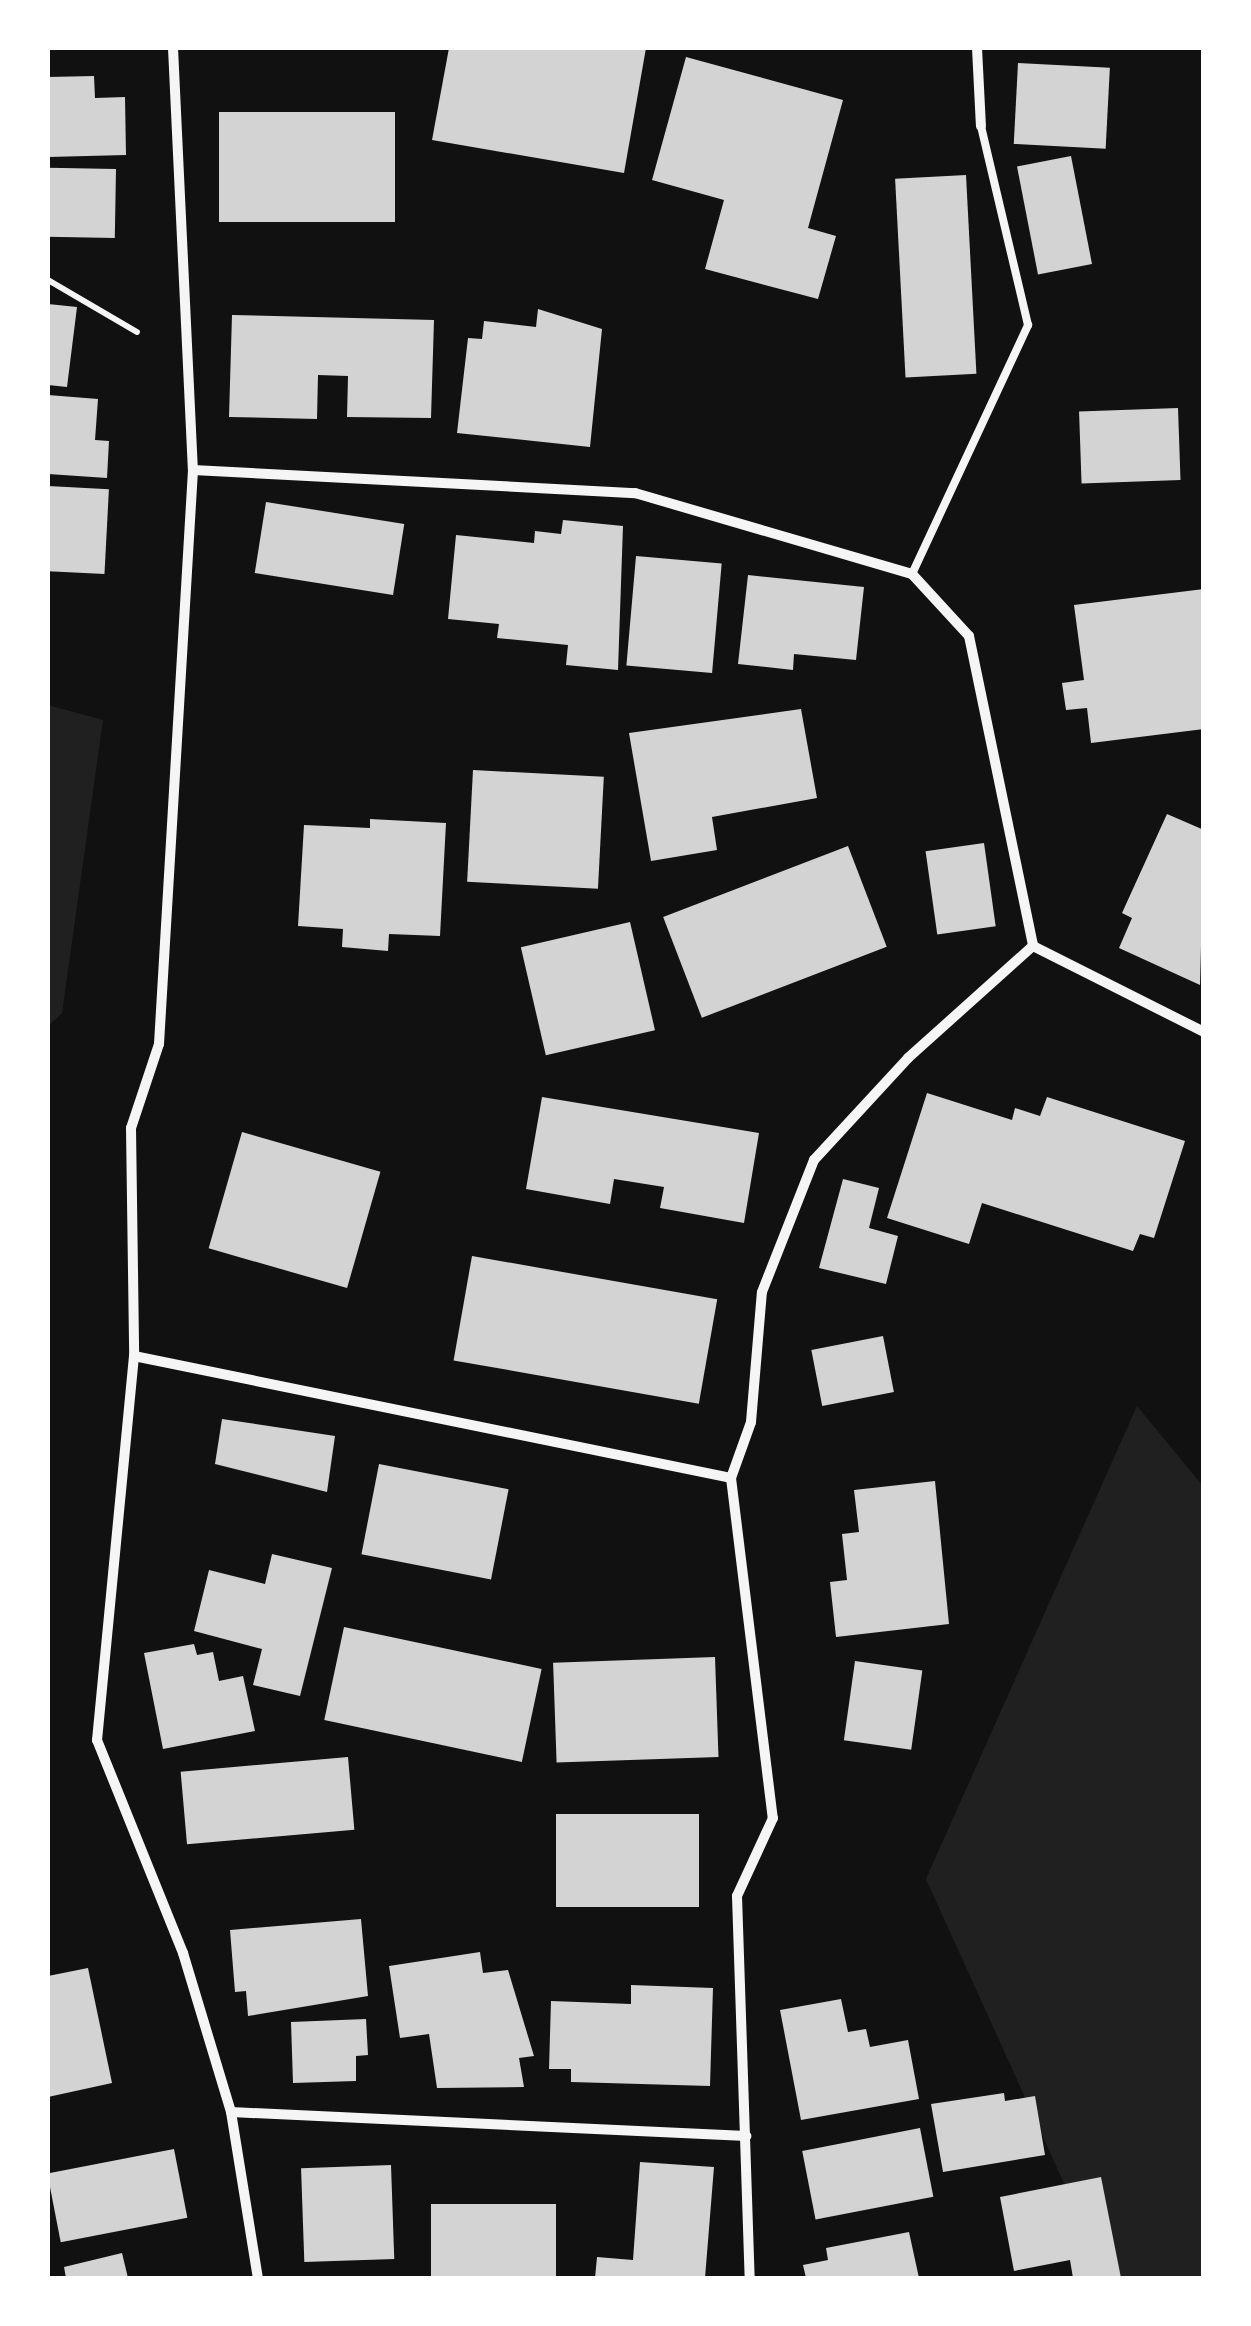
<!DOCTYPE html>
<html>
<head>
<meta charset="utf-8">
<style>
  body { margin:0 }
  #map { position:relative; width:1251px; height:2326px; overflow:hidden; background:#111; font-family:Commissioner,sans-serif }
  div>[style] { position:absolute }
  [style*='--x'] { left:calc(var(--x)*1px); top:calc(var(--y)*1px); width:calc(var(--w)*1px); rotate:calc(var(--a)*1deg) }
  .green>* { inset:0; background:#202020 }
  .building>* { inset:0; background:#d3d3d3; transform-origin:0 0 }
  .path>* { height:6px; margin:-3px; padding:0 3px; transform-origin:3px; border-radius:3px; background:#f5f5f5 }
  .service>* { height:8px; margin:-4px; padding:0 4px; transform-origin:4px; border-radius:4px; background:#f5f5f5 }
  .minor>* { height:10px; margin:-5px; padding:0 5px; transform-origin:5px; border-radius:5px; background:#f5f5f5 }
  span { translate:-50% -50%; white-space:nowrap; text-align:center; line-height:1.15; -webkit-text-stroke:9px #fff; paint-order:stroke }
  .frame { position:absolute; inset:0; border:50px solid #fff; pointer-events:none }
</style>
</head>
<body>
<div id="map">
  <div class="green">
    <div style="clip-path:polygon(48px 705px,103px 720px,62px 1013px,48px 1026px)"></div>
    <div style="clip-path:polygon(1137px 1406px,1203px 1486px,1203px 2278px,1107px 2278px,926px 1879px)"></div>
  </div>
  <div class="building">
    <div style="clip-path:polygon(449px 48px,646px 48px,624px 173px,432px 140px)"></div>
    <div style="clip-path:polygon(686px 57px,843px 100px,808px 228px,836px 236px,818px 299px,705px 269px,724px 200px,652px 180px)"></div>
    <div style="left:1018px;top:63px;width:92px;height:81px;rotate:3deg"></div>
    <div style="clip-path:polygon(94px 76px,95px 98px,125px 97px,126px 155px,48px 157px,48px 77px)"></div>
    <div style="left:395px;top:112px;width:110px;height:176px;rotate:90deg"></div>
    <div style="left:1071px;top:156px;width:110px;height:55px;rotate:79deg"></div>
    <div style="left:116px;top:169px;width:69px;height:68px;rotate:91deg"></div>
    <div style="left:966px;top:175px;width:199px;height:71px;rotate:87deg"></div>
    <div style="clip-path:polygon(48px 304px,77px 307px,67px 387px,48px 385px)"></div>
    <div style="clip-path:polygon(538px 309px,602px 329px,590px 447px,457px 433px,468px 338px,482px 339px,484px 321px,536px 327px)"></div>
    <div style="clip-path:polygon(232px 315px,434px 320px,431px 418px,347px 417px,348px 376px,318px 375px,317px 419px,229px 417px)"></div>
    <div style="clip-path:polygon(48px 395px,98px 399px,95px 440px,109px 441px,107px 478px,48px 474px)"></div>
    <div style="left:1178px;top:408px;width:72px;height:99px;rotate:88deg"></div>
    <div style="left:48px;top:486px;width:61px;height:85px;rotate:3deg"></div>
    <div style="left:266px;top:502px;width:140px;height:72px;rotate:9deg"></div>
    <div style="clip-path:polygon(563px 520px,623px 526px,618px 670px,566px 665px,568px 645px,497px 638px,499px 624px,448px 619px,456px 535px,534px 543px,535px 531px,561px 534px)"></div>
    <div style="left:636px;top:556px;width:86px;height:110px;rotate:5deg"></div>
    <div style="clip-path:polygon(748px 575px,864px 587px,856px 660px,794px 654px,793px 670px,738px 664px)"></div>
    <div style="clip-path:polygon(1204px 589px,1204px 729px,1091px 743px,1087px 708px,1066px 710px,1062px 683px,1084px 680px,1074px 605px)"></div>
    <div style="clip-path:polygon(801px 709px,817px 798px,712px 817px,717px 850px,651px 861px,629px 733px)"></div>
    <div style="left:473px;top:770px;width:131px;height:112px;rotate:3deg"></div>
    <div style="clip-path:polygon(1167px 814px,1204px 830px,1200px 985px,1119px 948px,1132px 918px,1122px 913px)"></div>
    <div style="clip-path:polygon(370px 819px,446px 823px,440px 936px,389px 934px,388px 951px,342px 947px,343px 929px,298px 926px,304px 825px,370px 828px)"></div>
    <div style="left:984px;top:843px;width:84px;height:59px;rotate:82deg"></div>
    <div style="left:848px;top:846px;width:108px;height:198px;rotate:69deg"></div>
    <div style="left:630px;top:922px;width:111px;height:112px;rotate:77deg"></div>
    <div style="clip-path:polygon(927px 1093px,1012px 1120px,1015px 1108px,1040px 1116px,1047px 1097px,1185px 1141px,1154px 1238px,1140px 1234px,1133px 1251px,982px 1203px,969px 1244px,887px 1218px)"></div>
    <div style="clip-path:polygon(542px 1097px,759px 1133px,744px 1223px,660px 1208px,664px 1187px,614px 1179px,610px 1204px,526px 1189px)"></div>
    <div style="left:242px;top:1132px;width:144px;height:121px;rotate:16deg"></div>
    <div style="clip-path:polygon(843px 1179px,879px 1188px,869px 1228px,898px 1236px,886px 1284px,819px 1268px)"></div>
    <div style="left:472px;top:1256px;width:249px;height:106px;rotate:10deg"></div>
    <div style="left:883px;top:1336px;width:57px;height:73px;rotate:79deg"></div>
    <div style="clip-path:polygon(222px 1419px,335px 1436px,327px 1492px,215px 1464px)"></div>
    <div style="left:379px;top:1464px;width:132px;height:92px;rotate:11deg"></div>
    <div style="clip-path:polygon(935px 1481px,949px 1624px,836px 1637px,830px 1582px,847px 1580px,842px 1534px,859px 1532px,854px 1490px)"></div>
    <div style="clip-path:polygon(272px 1554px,332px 1568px,300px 1696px,253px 1685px,262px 1649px,194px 1631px,209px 1570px,265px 1584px)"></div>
    <div style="left:344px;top:1627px;width:202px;height:95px;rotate:12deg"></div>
    <div style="clip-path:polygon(194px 1644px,197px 1655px,213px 1652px,219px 1681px,243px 1676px,255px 1731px,163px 1749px,144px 1653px)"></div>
    <div style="left:715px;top:1657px;width:100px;height:162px;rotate:88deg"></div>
    <div style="left:855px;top:1661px;width:68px;height:80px;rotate:8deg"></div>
    <div style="left:348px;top:1757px;width:73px;height:168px;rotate:85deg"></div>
    <div style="left:556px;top:1814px;width:143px;height:93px"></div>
    <div style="clip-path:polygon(361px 1919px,368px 1996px,248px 2016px,246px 1991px,235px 1992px,230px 1930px)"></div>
    <div style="clip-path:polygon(480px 1952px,483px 1973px,508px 1970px,534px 2056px,519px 2058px,524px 2087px,437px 2088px,429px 2034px,400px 2038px,389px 1966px)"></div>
    <div style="clip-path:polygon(88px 1968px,112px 2083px,48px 2097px,48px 1976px)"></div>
    <div style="clip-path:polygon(631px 1985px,713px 1988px,710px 2086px,571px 2082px,571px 2069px,549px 2069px,551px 2001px,631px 2004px)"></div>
    <div style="clip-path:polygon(841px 1999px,848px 2032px,866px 2029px,870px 2047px,908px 2040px,919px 2099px,801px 2120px,780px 2010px)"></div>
    <div style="clip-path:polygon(366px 2019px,368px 2055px,356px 2056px,356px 2081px,293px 2083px,291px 2022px)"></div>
    <div style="clip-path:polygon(1004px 2093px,1005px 2101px,1035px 2096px,1045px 2155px,943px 2172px,931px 2104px)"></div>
    <div style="left:920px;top:2128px;width:70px;height:120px;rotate:79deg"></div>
    <div style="left:174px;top:2149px;width:70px;height:129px;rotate:79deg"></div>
    <div style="clip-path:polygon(640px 2162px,714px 2167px,705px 2278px,595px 2278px,597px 2257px,633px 2260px)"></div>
    <div style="left:391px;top:2165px;width:94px;height:90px;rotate:88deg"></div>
    <div style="clip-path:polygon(1101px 2177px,1121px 2278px,1073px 2278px,1070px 2260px,1014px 2271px,1000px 2197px)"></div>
    <div style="left:556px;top:2204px;width:74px;height:125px;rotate:90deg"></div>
    <div style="clip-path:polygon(909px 2232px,919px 2278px,806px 2278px,803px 2265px,828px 2260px,826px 2248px)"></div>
    <div style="clip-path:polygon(122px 2253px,128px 2278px,66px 2278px,64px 2267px)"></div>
  </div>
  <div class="path">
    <div style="--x:48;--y:280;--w:103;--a:30.3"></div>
  </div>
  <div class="service">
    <div style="--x:912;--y:574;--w:275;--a:-65"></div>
    <div style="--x:1028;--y:325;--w:204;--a:-103.3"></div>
  </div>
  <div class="minor">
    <div style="--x:173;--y:48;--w:422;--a:87.3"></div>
    <div style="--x:193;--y:470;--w:575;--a:93.39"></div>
    <div style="--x:159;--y:1044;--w:89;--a:108.4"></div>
    <div style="--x:131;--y:1128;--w:228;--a:89.2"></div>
    <div style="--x:134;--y:1356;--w:386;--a:95.5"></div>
    <div style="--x:97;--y:1740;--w:230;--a:68"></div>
    <div style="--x:183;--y:1953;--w:166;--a:73.2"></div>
    <div style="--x:231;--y:2112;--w:168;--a:80.8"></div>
    <div style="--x:977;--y:48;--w:78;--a:87.1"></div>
    <div style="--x:193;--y:470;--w:443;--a:3"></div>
    <div style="--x:635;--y:493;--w:289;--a:16.3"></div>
    <div style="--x:912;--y:574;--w:84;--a:47.4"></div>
    <div style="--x:969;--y:636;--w:317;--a:78.3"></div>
    <div style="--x:1033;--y:946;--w:191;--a:26.7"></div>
    <div style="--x:134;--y:1356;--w:609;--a:11.55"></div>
    <div style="--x:731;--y:1478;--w:59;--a:-70.3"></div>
    <div style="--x:751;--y:1422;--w:130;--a:-85.2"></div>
    <div style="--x:762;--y:1292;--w:142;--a:-68.5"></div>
    <div style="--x:814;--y:1160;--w:139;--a:-47.3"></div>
    <div style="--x:908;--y:1058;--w:168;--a:-41.9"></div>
    <div style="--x:731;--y:1478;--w:343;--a:83"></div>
    <div style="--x:773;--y:1818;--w:86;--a:114.8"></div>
    <div style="--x:737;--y:1896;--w:382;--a:88.1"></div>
    <div style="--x:231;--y:2112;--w:516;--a:2.67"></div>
  </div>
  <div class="frame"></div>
</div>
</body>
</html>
